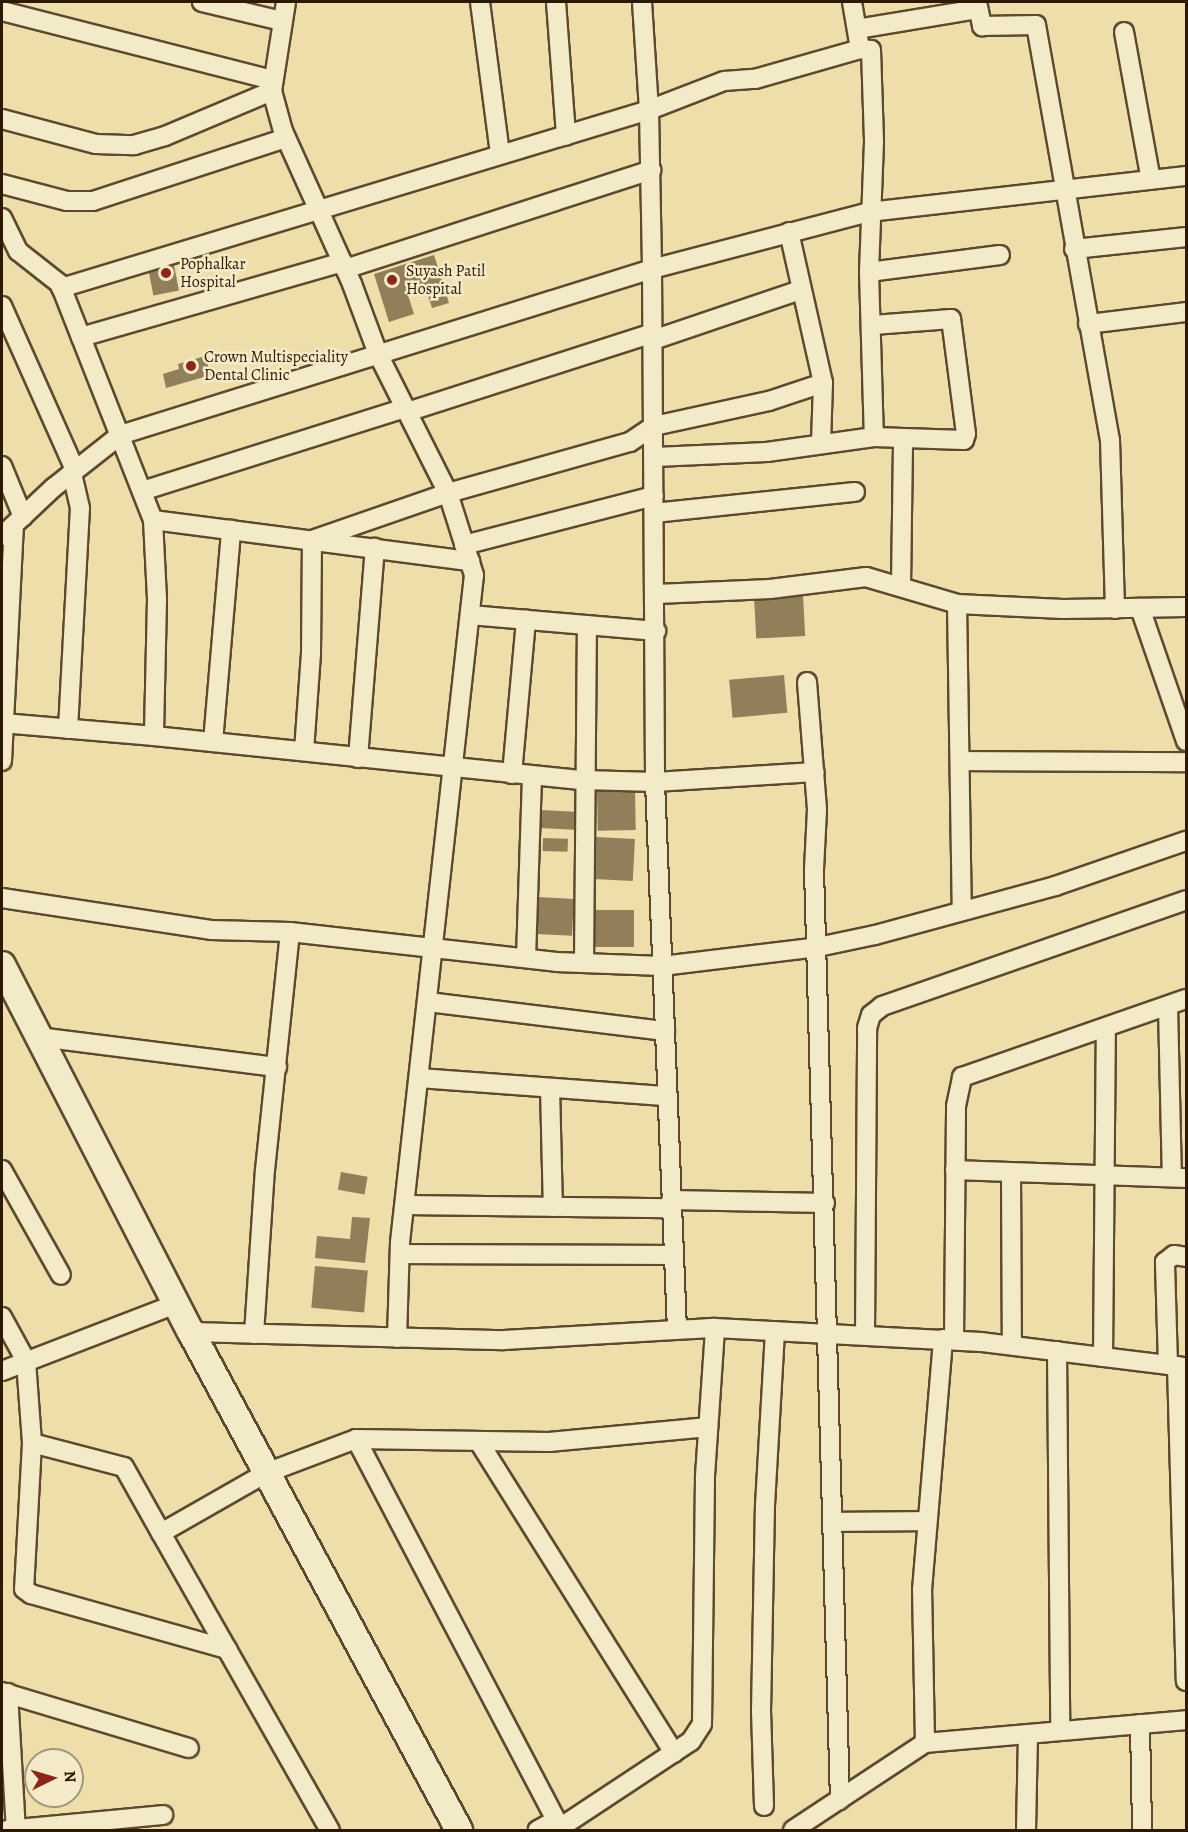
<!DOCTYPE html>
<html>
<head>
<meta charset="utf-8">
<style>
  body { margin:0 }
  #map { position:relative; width:1188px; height:1832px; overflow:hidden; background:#eddeaa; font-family:Alegreya,serif }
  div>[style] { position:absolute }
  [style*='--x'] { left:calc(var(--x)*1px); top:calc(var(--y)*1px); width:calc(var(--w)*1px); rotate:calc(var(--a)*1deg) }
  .building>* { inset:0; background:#917f5a; transform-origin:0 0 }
  .roads { filter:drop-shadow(2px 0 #5d4a2e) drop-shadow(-2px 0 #5d4a2e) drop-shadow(0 2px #5d4a2e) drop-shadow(0 -2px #5d4a2e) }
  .street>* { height:18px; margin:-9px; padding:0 9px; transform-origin:9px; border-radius:9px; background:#f3eac8 }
  .secondary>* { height:26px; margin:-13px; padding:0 13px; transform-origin:13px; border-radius:13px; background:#f3eac8 }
  .dots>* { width:16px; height:16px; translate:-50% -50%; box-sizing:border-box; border:3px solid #f3eac8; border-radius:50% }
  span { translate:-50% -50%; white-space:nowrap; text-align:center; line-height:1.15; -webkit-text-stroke:5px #f3eac8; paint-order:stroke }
  .poi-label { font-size:16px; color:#2d1804 }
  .left { translate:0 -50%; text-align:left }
  .frame { position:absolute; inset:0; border:3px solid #2d1804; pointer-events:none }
  .north { position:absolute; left:24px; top:1748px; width:60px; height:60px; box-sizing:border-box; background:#f3eac8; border:2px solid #a4967a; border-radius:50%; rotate:85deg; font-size:16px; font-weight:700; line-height:24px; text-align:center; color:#2d1804 }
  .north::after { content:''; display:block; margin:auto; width:21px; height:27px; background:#8f2418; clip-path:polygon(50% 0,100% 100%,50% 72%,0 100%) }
</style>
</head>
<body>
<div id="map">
  <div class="building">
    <div style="clip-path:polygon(434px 255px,449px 303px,432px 308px,425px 286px,407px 292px,414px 314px,389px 322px,374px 274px)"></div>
    <div style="left:173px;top:260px;width:31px;height:26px;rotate:79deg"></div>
    <div style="clip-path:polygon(205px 356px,211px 375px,166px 388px,163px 374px,179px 369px,178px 364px)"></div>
    <div style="left:803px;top:595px;width:41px;height:49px;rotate:87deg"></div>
    <div style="left:784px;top:675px;width:38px;height:55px;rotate:85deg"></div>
    <div style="left:635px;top:789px;width:41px;height:38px;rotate:89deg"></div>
    <div style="left:541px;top:810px;width:38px;height:18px;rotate:3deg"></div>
    <div style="left:596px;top:837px;width:39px;height:42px;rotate:3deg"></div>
    <div style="left:543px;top:838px;width:25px;height:13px;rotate:2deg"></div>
    <div style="left:538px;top:897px;width:36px;height:37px;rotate:3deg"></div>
    <div style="left:595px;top:910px;width:39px;height:37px"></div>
    <div style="left:341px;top:1172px;width:27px;height:18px;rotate:10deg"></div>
    <div style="clip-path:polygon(352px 1217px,370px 1218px,365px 1263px,315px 1258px,317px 1236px,350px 1239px)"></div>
    <div style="left:315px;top:1266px;width:53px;height:42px;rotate:5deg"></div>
  </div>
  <div class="roads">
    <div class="street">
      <div style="--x:202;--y:2;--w:82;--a:13.4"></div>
      <div style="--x:286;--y:2;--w:90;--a:98.9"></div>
      <div style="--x:272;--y:91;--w:41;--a:74.6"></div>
      <div style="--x:283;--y:131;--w:168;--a:65.7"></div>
      <div style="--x:352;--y:284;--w:75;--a:69.6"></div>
      <div style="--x:378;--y:354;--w:156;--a:63.3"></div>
      <div style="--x:448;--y:493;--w:86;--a:72.4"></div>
      <div style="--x:474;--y:575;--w:671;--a:96.33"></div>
      <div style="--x:400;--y:1242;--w:96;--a:91.8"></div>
      <div style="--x:480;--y:2;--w:153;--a:82.5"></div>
      <div style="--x:556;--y:2;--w:134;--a:85.7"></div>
      <div style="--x:642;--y:2;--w:108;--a:86.3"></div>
      <div style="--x:649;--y:110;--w:159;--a:88.9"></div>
      <div style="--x:652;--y:269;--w:513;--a:89.66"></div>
      <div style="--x:655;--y:782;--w:548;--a:87.7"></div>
      <div style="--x:852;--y:2;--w:48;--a:80.3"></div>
      <div style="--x:860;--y:49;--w:11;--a:5"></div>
      <div style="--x:871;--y:50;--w:92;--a:88.1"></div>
      <div style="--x:874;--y:142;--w:130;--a:92.2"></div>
      <div style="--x:869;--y:272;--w:165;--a:88.3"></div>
      <div style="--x:977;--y:2;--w:25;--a:78"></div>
      <div style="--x:982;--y:26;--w:54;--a:-1.1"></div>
      <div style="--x:1036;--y:25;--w:422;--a:79.9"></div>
      <div style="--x:1110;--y:440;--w:169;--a:88.3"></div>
      <div style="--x:2;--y:11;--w:280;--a:14.3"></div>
      <div style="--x:857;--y:29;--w:123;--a:-9.4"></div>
      <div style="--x:1124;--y:32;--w:150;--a:79.7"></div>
      <div style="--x:2;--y:119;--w:97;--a:14.9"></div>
      <div style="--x:96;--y:144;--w:38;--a:2"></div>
      <div style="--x:134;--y:145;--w:32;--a:-16"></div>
      <div style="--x:165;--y:136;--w:116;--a:-22.8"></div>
      <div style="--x:2;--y:184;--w:67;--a:14.7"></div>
      <div style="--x:67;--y:201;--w:26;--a:0"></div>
      <div style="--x:93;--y:201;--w:203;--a:-18.1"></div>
      <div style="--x:2;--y:218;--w:37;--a:64"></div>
      <div style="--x:18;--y:251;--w:53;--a:38.2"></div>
      <div style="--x:60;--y:284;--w:254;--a:68.5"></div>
      <div style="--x:153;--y:520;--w:80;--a:87.1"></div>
      <div style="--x:157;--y:600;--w:136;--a:91.3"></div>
      <div style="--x:154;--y:736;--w:152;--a:-175.1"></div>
      <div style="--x:789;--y:232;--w:155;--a:77.3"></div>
      <div style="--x:823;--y:383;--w:59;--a:91.9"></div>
      <div style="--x:1074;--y:249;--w:113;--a:-6.1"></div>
      <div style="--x:345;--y:269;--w:322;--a:-17.9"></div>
      <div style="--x:869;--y:272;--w:132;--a:-7.4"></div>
      <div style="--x:61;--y:288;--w:614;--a:-16.84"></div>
      <div style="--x:649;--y:110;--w:80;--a:-21.1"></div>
      <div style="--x:724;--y:81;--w:31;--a:-4"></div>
      <div style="--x:755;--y:79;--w:109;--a:-15.9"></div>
      <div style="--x:2;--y:306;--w:180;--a:66"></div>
      <div style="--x:1088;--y:324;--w:99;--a:-7"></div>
      <div style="--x:81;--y:337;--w:272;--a:-16"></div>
      <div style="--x:653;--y:340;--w:156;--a:-18.7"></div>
      <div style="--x:407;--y:412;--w:258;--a:-17.8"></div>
      <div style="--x:655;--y:457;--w:112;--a:-2.6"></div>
      <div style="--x:767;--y:452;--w:108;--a:-8"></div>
      <div style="--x:874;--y:437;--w:90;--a:1.9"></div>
      <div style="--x:964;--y:440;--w:6;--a:-72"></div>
      <div style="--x:966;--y:434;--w:116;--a:-97.4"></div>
      <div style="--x:951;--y:319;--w:78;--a:175.6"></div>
      <div style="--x:2;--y:466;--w:55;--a:67.6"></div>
      <div style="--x:142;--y:491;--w:276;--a:-17.5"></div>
      <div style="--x:654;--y:513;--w:202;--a:-6"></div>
      <div style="--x:153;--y:520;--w:320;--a:7.4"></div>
      <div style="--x:2;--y:536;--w:70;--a:-43.3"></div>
      <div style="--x:53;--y:488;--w:85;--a:-38.3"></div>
      <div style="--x:120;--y:435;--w:557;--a:-17.33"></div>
      <div style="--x:652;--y:269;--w:224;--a:-14.7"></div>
      <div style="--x:869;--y:212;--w:319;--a:-6.5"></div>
      <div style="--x:464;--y:545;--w:196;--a:-14.5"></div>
      <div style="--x:901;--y:587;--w:148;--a:-89.2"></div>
      <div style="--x:657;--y:594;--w:113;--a:-2.5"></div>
      <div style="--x:770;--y:589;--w:97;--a:-7.1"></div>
      <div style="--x:866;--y:577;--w:95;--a:16.5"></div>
      <div style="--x:957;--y:604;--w:106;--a:2.7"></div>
      <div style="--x:1063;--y:609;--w:123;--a:-0.9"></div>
      <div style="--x:957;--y:604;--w:307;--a:89.1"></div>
      <div style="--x:1140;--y:608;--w:141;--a:70.9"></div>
      <div style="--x:470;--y:615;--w:187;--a:4.9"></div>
      <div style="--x:807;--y:682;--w:128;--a:85.5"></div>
      <div style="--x:817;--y:810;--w:60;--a:92.9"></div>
      <div style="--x:814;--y:870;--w:930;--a:88.4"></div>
      <div style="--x:68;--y:729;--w:221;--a:-86.9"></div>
      <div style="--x:80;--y:508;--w:37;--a:-103"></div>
      <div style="--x:154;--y:736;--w:431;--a:5.9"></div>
      <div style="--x:583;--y:780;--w:72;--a:1.6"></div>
      <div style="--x:655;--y:782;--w:160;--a:-3.6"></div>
      <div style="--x:213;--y:742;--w:213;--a:-85.1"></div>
      <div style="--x:304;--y:751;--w:97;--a:-85.9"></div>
      <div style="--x:311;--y:654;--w:114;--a:-89.5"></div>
      <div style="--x:312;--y:540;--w:144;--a:-19.1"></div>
      <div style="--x:448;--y:493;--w:189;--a:-15.7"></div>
      <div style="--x:630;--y:442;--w:29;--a:-34"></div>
      <div style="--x:654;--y:426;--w:118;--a:-12.3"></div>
      <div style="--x:769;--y:401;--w:57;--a:-18.4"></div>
      <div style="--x:358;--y:758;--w:211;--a:-85.4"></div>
      <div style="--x:2;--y:761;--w:235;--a:-87.1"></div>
      <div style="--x:960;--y:761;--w:226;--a:0.3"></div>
      <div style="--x:512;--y:774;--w:155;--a:-84.8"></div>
      <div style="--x:2;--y:898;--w:211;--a:8.7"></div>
      <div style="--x:211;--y:930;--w:79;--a:1.5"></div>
      <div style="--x:290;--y:932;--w:268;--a:6.4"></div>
      <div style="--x:556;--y:962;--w:106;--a:2.2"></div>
      <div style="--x:662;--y:966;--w:157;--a:-6.9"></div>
      <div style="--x:818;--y:947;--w:58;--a:-11.9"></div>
      <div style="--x:875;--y:935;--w:187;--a:-15.2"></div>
      <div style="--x:1055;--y:886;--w:139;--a:-19"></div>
      <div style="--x:526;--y:958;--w:182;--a:-88.1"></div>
      <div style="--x:584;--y:963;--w:338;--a:-89.5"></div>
      <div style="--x:428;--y:1002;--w:239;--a:7"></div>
      <div style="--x:1168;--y:1006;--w:170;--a:88.7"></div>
      <div style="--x:39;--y:1037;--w:240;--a:7.2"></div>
      <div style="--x:419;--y:1078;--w:249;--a:4.2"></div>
      <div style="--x:550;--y:1088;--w:119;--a:88.6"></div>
      <div style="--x:2;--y:1170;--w:120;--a:60.7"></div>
      <div style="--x:955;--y:1170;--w:231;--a:2"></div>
      <div style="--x:1011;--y:1173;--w:172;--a:89.7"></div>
      <div style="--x:671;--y:1200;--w:154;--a:1.1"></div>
      <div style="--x:405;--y:1205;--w:264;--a:0.7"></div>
      <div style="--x:400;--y:1254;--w:272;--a:0.2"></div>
      <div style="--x:2;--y:1317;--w:50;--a:61.4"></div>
      <div style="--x:26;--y:1361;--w:82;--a:85.8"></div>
      <div style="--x:32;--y:1443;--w:95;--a:14.6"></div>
      <div style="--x:124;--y:1467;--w:76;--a:60.7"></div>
      <div style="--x:161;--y:1533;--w:121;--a:-29.7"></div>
      <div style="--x:266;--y:1473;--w:96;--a:-20.7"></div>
      <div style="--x:356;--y:1439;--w:430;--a:62.3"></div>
      <div style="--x:556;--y:1820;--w:21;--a:151"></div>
      <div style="--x:191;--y:1332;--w:313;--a:1.5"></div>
      <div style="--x:504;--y:1340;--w:211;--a:-3.3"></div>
      <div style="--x:715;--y:1328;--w:266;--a:3"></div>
      <div style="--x:981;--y:1342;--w:207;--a:7"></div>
      <div style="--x:254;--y:1334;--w:164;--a:-86.2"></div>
      <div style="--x:265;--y:1170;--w:239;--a:-84"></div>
      <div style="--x:865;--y:1335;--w:307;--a:-89.6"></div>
      <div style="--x:867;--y:1028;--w:14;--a:-73"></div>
      <div style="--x:871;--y:1015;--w:14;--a:-39"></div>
      <div style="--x:882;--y:1006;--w:322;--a:-19.2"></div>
      <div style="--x:954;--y:1340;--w:234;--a:-89.5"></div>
      <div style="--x:956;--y:1106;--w:30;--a:-78"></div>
      <div style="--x:962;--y:1077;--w:237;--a:-19.2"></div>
      <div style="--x:1057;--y:1351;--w:380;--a:89.5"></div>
      <div style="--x:1103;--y:1357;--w:329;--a:-89.5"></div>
      <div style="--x:1168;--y:1365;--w:103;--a:-91.7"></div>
      <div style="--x:1165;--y:1262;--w:11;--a:-38"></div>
      <div style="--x:1174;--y:1255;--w:12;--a:9"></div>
      <div style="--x:1177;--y:1366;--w:315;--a:88.4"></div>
      <div style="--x:2;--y:1371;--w:186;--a:-21.1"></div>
      <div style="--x:356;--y:1439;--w:193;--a:0.9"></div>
      <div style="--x:549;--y:1442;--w:160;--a:-5.4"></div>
      <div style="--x:479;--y:1442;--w:367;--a:57.9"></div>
      <div style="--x:32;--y:1443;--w:146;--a:93.1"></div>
      <div style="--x:24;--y:1589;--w:9;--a:36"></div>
      <div style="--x:31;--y:1594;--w:204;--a:15.7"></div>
      <div style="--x:833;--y:1522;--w:93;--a:-0.6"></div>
      <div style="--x:161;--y:1533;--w:342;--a:60.4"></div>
      <div style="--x:2;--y:1692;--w:195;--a:16.7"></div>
      <div style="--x:8;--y:1693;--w:137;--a:86.7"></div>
      <div style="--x:1140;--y:1724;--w:106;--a:88.9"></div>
      <div style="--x:925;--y:1743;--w:153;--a:-91.1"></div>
      <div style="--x:922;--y:1590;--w:252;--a:-85.2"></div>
      <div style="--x:764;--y:1806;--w:94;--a:-91.8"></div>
      <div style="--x:761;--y:1712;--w:207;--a:-88.9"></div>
      <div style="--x:765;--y:1505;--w:174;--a:-86.7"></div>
      <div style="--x:561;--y:1827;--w:156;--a:-33.5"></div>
      <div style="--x:691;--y:1741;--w:20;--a:-57"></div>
      <div style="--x:702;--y:1724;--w:248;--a:-89.3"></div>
      <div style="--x:705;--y:1476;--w:148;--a:-86.1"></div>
      <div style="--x:7;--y:1830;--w:157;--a:-5.5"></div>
      <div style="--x:793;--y:1830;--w:158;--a:-33.4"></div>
      <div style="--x:925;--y:1743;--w:262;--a:-5"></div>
      <div style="--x:1026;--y:1830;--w:96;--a:-88.8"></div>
    </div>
    <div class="secondary">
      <div style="--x:2;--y:965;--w:413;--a:62.8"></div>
      <div style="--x:191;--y:1332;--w:566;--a:61.71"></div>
    </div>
  </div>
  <div class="dots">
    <div style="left:166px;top:273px;background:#8f2418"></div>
    <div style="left:392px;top:280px;background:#8f2418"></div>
    <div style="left:191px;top:366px;background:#8f2418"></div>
  </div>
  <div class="poi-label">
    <span class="left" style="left:180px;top:273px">Pophalkar<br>Hospital</span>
    <span class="left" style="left:406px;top:280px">Suyash Patil<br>Hospital</span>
    <span class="left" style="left:204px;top:366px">Crown Multispeciality<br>Dental Clinic</span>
  </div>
  <div class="frame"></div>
  <div class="north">N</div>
</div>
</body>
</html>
